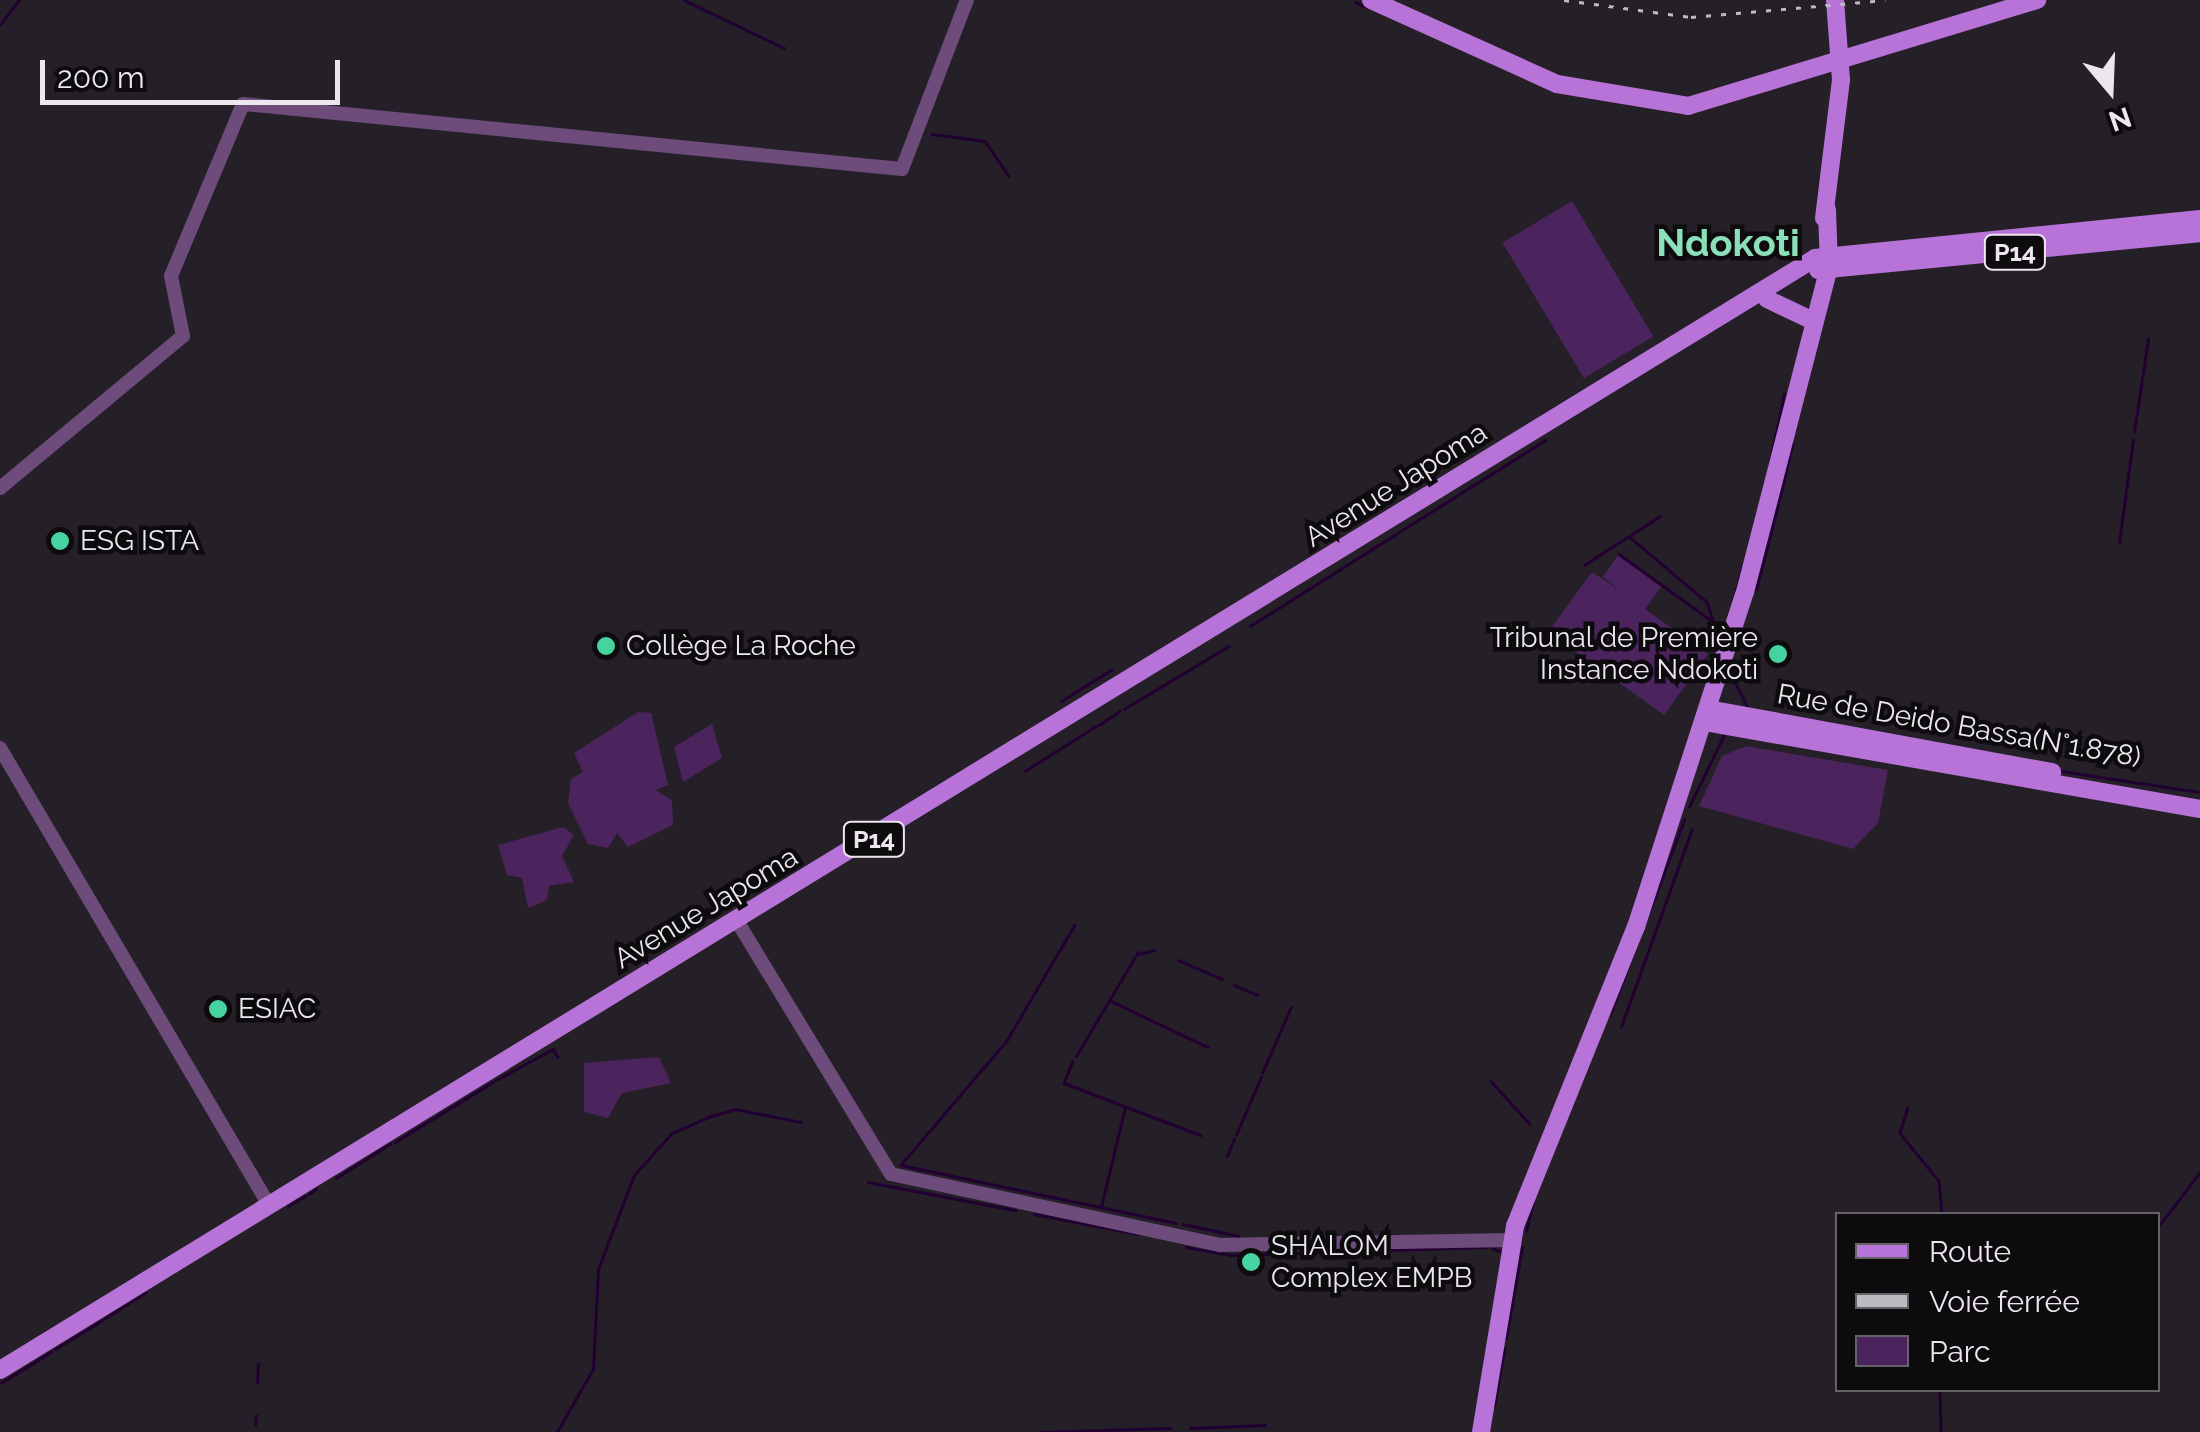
<!DOCTYPE html>
<html>
<head>
<meta charset="utf-8">
<style>
  body { margin:0 }
  #map { position:relative; width:2200px; height:1432px; overflow:hidden; background:#252028; font-family:Raleway,sans-serif }
  div>[style] { position:absolute }
  [style*='--x'] { left:calc(var(--x)*1px); top:calc(var(--y)*1px); width:calc(var(--w)*1px); rotate:calc(var(--a)*1deg) }
  .green>* { inset:0; background:#4b235d; transform-origin:0 0 }
  .stream>* { height:2.5px; margin:-1.25px; padding:0 1.25px; transform-origin:1.25px; border-radius:1.25px; background:#220031 }
  .minor>* { height:14px; margin:-7px; padding:0 7px; transform-origin:7px; border-radius:7px; background:#6d4c7c }
  .major>* { height:18px; margin:-9px; padding:0 9px; transform-origin:9px; border-radius:9px; background:#b773d8 }
  .rail>* { height:2.5px; margin-top:-1.25px; transform-origin:0; background:repeating-linear-gradient(90deg,#bebac1 0 5px,transparent 0 15px) }
  .dots>* { width:28px; height:28px; translate:-50% -50%; box-sizing:border-box; border:5px solid #0d0b0e; border-radius:50% }
  span { translate:-50% -50%; white-space:nowrap; text-align:center; line-height:1.15; -webkit-text-stroke:9px #0d0b0e; paint-order:stroke }
  .shield-label span { padding:2px 8px; background:#0d0b0e; border:2px solid; border-radius:8px; -webkit-text-stroke-width:0 }
  .shield-label { font-size:25px; color:#ebe7ed; font-weight:700 }
  .street-label { font-size:28px; color:#ebe7ed }
  .poi-label { font-size:28px; color:#ebe7ed }
  .left { translate:0 -50%; text-align:left }
  .right { translate:-100% -50%; text-align:right }
  .district-label { font-size:38px; color:#8be0ba; font-weight:700 }
  .legend { position:absolute; left:1835px; top:1212px; width:325px; height:180px; box-sizing:border-box; background:#0d0b0e; border:2px solid #666367; margin:0; padding:12px 18px; list-style:none; font-size:30px; color:#ebe7ed }
  .legend li { display:flex; align-items:center; gap:20px; height:50px }
  .legend b { width:50px; border:2px solid #666367 }
  .north { position:absolute; left:2060px; top:40px; width:100px; height:100px; -webkit-text-stroke:8px #0d0b0e; paint-order:stroke; rotate:161deg; font-size:28px; font-weight:700; line-height:40px; text-align:center; color:#ebe7ed }
  .north::after { content:''; display:block; margin:auto; width:35px; height:45px; background:#ebe7ed; clip-path:polygon(50% 0,100% 100%,50% 72%,0 100%) }
  .scale { position:absolute; left:40px; top:60px; width:300px; height:45px; box-sizing:border-box; border:5px solid #ebe7ed; border-top:0; padding-left:12px; font-size:30px; line-height:35px; white-space:nowrap; color:#ebe7ed; -webkit-text-stroke:8px #0d0b0e; paint-order:stroke }
</style>
</head>
<body>
<div id="map">
  <div class="green">
    <div style="left:1572px;top:201px;width:158px;height:81px;rotate:59deg"></div>
    <div style="clip-path:polygon(1618px 555px,1661px 587px,1645px 609px,1708px 654px,1664px 715px,1548px 632px,1592px 572px,1621px 591px,1603px 577px)"></div>
    <div style="clip-path:polygon(638px 712px,651px 713px,668px 785px,655px 790px,672px 800px,673px 825px,628px 847px,617px 833px,608px 848px,588px 844px,568px 803px,571px 779px,583px 772px,574px 753px)"></div>
    <div style="clip-path:polygon(712px 724px,722px 758px,683px 782px,674px 747px)"></div>
    <div style="clip-path:polygon(1746px 746px,1888px 770px,1878px 823px,1853px 849px,1699px 806px,1722px 756px)"></div>
    <div style="clip-path:polygon(563px 827px,574px 835px,562px 856px,574px 882px,549px 886px,547px 900px,528px 908px,522px 878px,507px 875px,498px 845px)"></div>
    <div style="clip-path:polygon(659px 1057px,671px 1083px,622px 1093px,608px 1118px,584px 1112px,584px 1063px)"></div>
  </div>
  <div class="stream">
    <div style="--x:684;--y:0;--w:111;--a:25.6"></div>
    <div style="--x:1355;--y:2;--w:13;--a:23"></div>
    <div style="--x:0;--y:25;--w:31;--a:-53"></div>
    <div style="--x:932;--y:134;--w:53;--a:7.5"></div>
    <div style="--x:985;--y:141;--w:42;--a:55.6"></div>
    <div style="--x:2134;--y:432;--w:94;--a:-81.4"></div>
    <div style="--x:1769;--y:466;--w:74;--a:-78.2"></div>
    <div style="--x:1778;--y:505;--w:62;--a:-76.9"></div>
    <div style="--x:1631;--y:538;--w:99;--a:40.1"></div>
    <div style="--x:1707;--y:602;--w:32;--a:72"></div>
    <div style="--x:1717;--y:632;--w:13;--a:148"></div>
    <div style="--x:2119;--y:543;--w:104;--a:-82.3"></div>
    <div style="--x:1619;--y:554;--w:115;--a:35.8"></div>
    <div style="--x:1584;--y:565;--w:90;--a:-32.8"></div>
    <div style="--x:1756;--y:590;--w:85;--a:-75.6"></div>
    <div style="--x:1735;--y:595;--w:29;--a:-76"></div>
    <div style="--x:1250;--y:626;--w:349;--a:-32.2"></div>
    <div style="--x:1734;--y:680;--w:30;--a:63"></div>
    <div style="--x:1061;--y:701;--w:59;--a:-31.8"></div>
    <div style="--x:1124;--y:709;--w:122;--a:-31"></div>
    <div style="--x:1099;--y:725;--w:25;--a:-34"></div>
    <div style="--x:1025;--y:771;--w:84;--a:-32.4"></div>
    <div style="--x:2061;--y:771;--w:141;--a:8.6"></div>
    <div style="--x:1689;--y:807;--w:80;--a:-64.1"></div>
    <div style="--x:1075;--y:925;--w:134;--a:120.4"></div>
    <div style="--x:1007;--y:1041;--w:163;--a:130.5"></div>
    <div style="--x:901;--y:1165;--w:281;--a:11.9"></div>
    <div style="--x:1139;--y:954;--w:16;--a:-14"></div>
    <div style="--x:1178;--y:960;--w:48;--a:23.4"></div>
    <div style="--x:1234;--y:985;--w:25;--a:23"></div>
    <div style="--x:1111;--y:1001;--w:107;--a:25.4"></div>
    <div style="--x:1610;--y:1015;--w:209;--a:-69.2"></div>
    <div style="--x:1621;--y:1027;--w:210;--a:-70.3"></div>
    <div style="--x:1076;--y:1056;--w:121;--a:-59.2"></div>
    <div style="--x:1073;--y:1061;--w:24;--a:112"></div>
    <div style="--x:1064;--y:1083;--w:146;--a:20.9"></div>
    <div style="--x:1262;--y:1073;--w:72;--a:-66.3"></div>
    <div style="--x:496;--y:1080;--w:65;--a:-28.5"></div>
    <div style="--x:553;--y:1049;--w:9;--a:58"></div>
    <div style="--x:1491;--y:1081;--w:58;--a:47.8"></div>
    <div style="--x:1908;--y:1108;--w:26;--a:108"></div>
    <div style="--x:1900;--y:1133;--w:62;--a:50.9"></div>
    <div style="--x:1939;--y:1181;--w:33;--a:85"></div>
    <div style="--x:1236;--y:1135;--w:63;--a:-66.7"></div>
    <div style="--x:395;--y:1142;--w:115;--a:-31.5"></div>
    <div style="--x:1227;--y:1156;--w:18;--a:-68"></div>
    <div style="--x:336;--y:1178;--w:64;--a:-32.2"></div>
    <div style="--x:868;--y:1182;--w:150;--a:10.8"></div>
    <div style="--x:309;--y:1194;--w:9;--a:-36"></div>
    <div style="--x:288;--y:1206;--w:20;--a:-30"></div>
    <div style="--x:1101;--y:1207;--w:103;--a:-76.5"></div>
    <div style="--x:1034;--y:1214;--w:106;--a:10.9"></div>
    <div style="--x:1183;--y:1224;--w:57;--a:12.1"></div>
    <div style="--x:2158;--y:1227;--w:69;--a:-52.6"></div>
    <div style="--x:1526;--y:1231;--w:29;--a:-76"></div>
    <div style="--x:1186;--y:1247;--w:46;--a:10.1"></div>
    <div style="--x:1231;--y:1255;--w:256;--a:-1.8"></div>
    <div style="--x:1492;--y:1248;--w:11;--a:22"></div>
    <div style="--x:104;--y:1319;--w:49;--a:-32.4"></div>
    <div style="--x:1506;--y:1339;--w:93;--a:-80.1"></div>
    <div style="--x:55;--y:1349;--w:54;--a:-31.3"></div>
    <div style="--x:1;--y:1383;--w:59;--a:-31.8"></div>
    <div style="--x:257;--y:1383;--w:19;--a:-87"></div>
    <div style="--x:1940;--y:1390;--w:42;--a:88.6"></div>
    <div style="--x:1494;--y:1406;--w:58;--a:-80"></div>
    <div style="--x:255;--y:1425;--w:9;--a:-84"></div>
    <div style="--x:1190;--y:1428;--w:75;--a:-2.3"></div>
    <div style="--x:557;--y:1432;--w:73;--a:-60.3"></div>
    <div style="--x:593;--y:1369;--w:100;--a:-87.1"></div>
    <div style="--x:598;--y:1269;--w:101;--a:-69"></div>
    <div style="--x:634;--y:1175;--w:57;--a:-47.9"></div>
    <div style="--x:672;--y:1133;--w:43;--a:-23.6"></div>
    <div style="--x:711;--y:1116;--w:25;--a:-16"></div>
    <div style="--x:735;--y:1109;--w:67;--a:11.1"></div>
    <div style="--x:1040;--y:1432;--w:130;--a:-1.8"></div>
  </div>
  <div class="minor">
    <div style="--x:0;--y:488;--w:238;--a:-39.7"></div>
    <div style="--x:183;--y:336;--w:61;--a:-101.3"></div>
    <div style="--x:171;--y:276;--w:186;--a:-67.3"></div>
    <div style="--x:243;--y:104;--w:662;--a:5.63"></div>
    <div style="--x:902;--y:169;--w:181;--a:-69"></div>
    <div style="--x:0;--y:748;--w:530;--a:59.52"></div>
    <div style="--x:737;--y:921;--w:296;--a:58.7"></div>
    <div style="--x:891;--y:1174;--w:337;--a:12.2"></div>
    <div style="--x:1220;--y:1245;--w:291;--a:-1"></div>
  </div>
  <div class="major">
    <div style="--x:1371;--y:0;--w:204;--a:24.3"></div>
    <div style="--x:1557;--y:84;--w:133;--a:9.5"></div>
    <div style="--x:1688;--y:106;--w:365;--a:-16.9"></div>
    <div style="--x:1824;--y:218;--w:139;--a:-83"></div>
    <div style="--x:1841;--y:80;--w:80;--a:-94.3"></div>
    <div style="--x:1818;--y:270;--w:384;--a:-5.5"></div>
    <div style="--x:1767;--y:299;--w:47;--a:25.5"></div>
    <div style="--x:1708;--y:709;--w:350;--a:10.4"></div>
    <div style="--x:1704;--y:722;--w:504;--a:9.95"></div>
    <div style="--x:0;--y:1370;--w:2129;--a:-31.49"></div>
    <div style="--x:1815;--y:258;--w:387;--a:-5.8"></div>
    <div style="--x:1481;--y:1432;--w:209;--a:-80.6"></div>
    <div style="--x:1515;--y:1226;--w:323;--a:-68"></div>
    <div style="--x:1636;--y:927;--w:352;--a:-72"></div>
    <div style="--x:1745;--y:592;--w:336;--a:-75.5"></div>
    <div style="--x:1829;--y:267;--w:58;--a:-92"></div>
  </div>
  <div class="rail">
    <div style="--x:1564;--y:0;--w:128;--a:7.6"></div>
    <div style="--x:1691;--y:17;--w:195;--a:-5"></div>
  </div>
  <div class="dots">
    <div style="left:60px;top:541px;background:#45d49f"></div>
    <div style="left:606px;top:646px;background:#45d49f"></div>
    <div style="left:1778px;top:654px;background:#45d49f"></div>
    <div style="left:218px;top:1009px;background:#45d49f"></div>
    <div style="left:1251px;top:1262px;background:#45d49f"></div>
  </div>
  <div class="shield-label">
    <span style="left:2015px;top:252px">P14</span>
    <span style="left:874px;top:839px">P14</span>
  </div>
  <div class="street-label">
    <span style="left:1396px;top:485px;rotate:-32deg">Avenue Japoma</span>
    <span style="left:1959px;top:726px;rotate:10deg">Rue de Deido Bassa(N°1.878)</span>
    <span style="left:706px;top:908px;rotate:-31deg">Avenue Japoma</span>
  </div>
  <div class="poi-label">
    <span class="left" style="left:80px;top:541px">ESG ISTA</span>
    <span class="right" style="left:1758px;top:654px">Tribunal de Première<br>Instance Ndokoti</span>
    <span class="left" style="left:626px;top:646px">Collège La Roche</span>
    <span class="left" style="left:238px;top:1009px">ESIAC</span>
    <span class="left" style="left:1271px;top:1262px">SHALOM<br>Complex EMPB</span>
  </div>
  <div class="district-label">
    <span style="left:1728px;top:243px">Ndokoti</span>
  </div>
  <ul class="legend">
  <li><b style="height:12px;background:#b773d8"></b>Route</li>
  <li><b style="height:12px;background:#bebac1"></b>Voie ferrée</li>
  <li><b style="height:28px;background:#4b235d"></b>Parc</li>
  </ul>
  <div class="north">N</div>
  <div class="scale">200 m</div>
</div>
</body>
</html>
